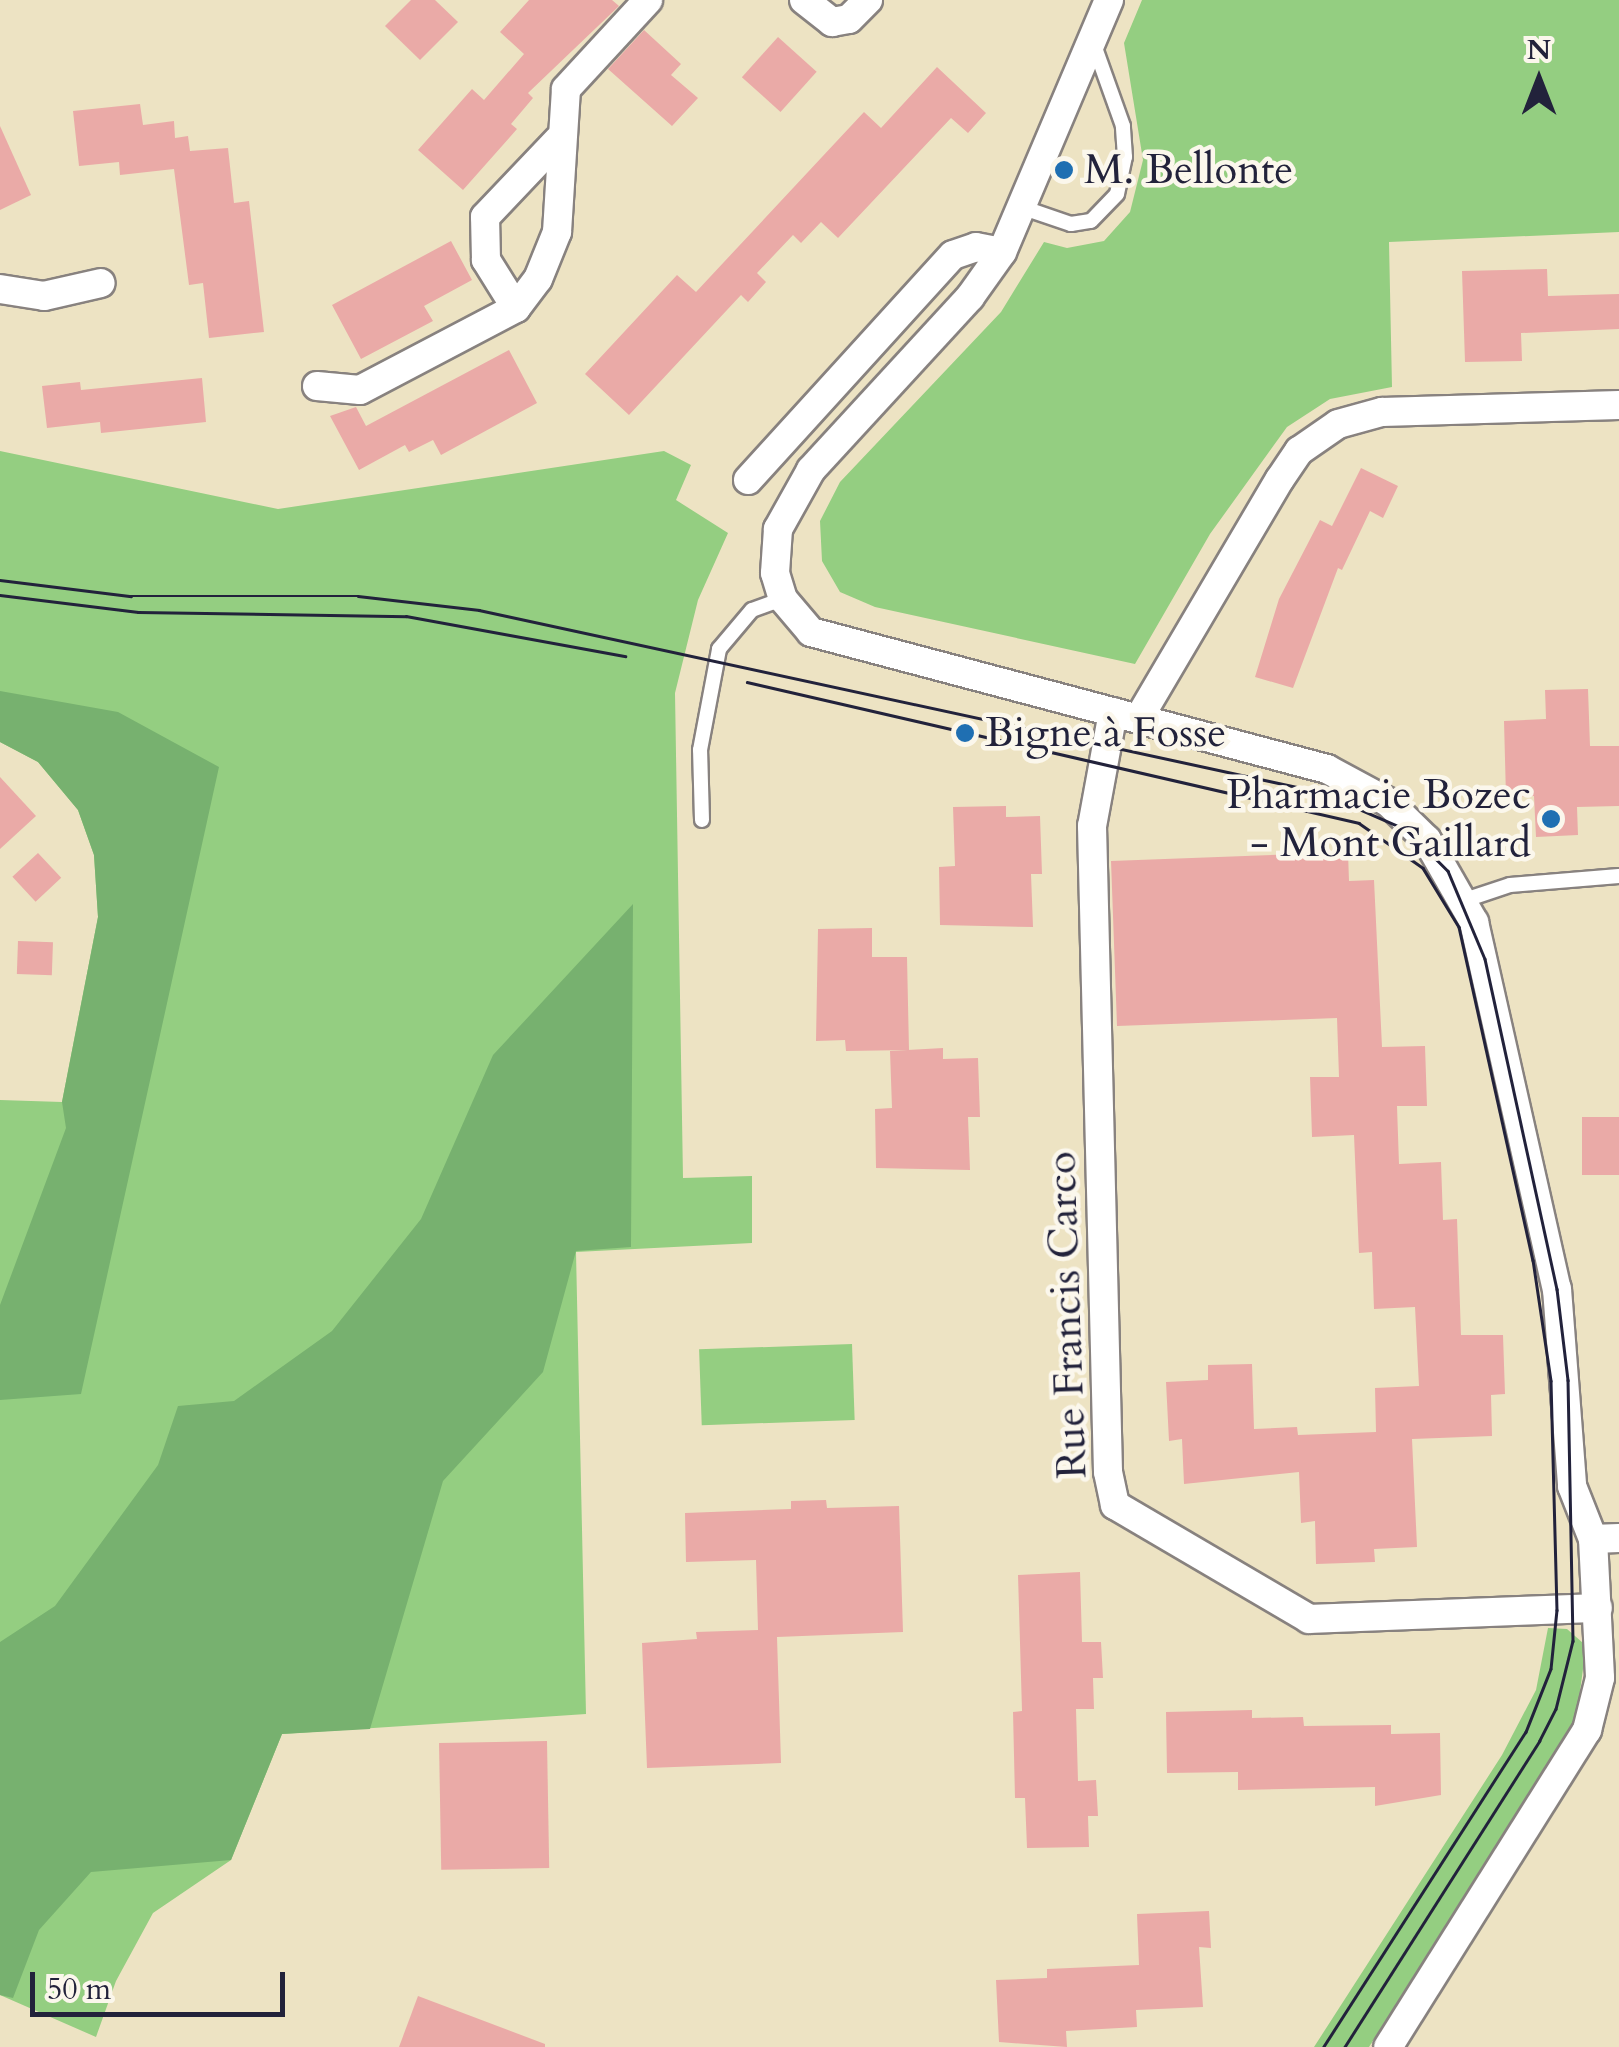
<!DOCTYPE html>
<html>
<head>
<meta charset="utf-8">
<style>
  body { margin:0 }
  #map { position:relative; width:1619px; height:2047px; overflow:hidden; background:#ede3c3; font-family:Cardo,serif }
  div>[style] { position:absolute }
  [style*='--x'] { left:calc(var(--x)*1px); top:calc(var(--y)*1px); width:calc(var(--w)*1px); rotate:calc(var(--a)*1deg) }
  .green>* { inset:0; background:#94ce81; transform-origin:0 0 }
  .forest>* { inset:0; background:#77b16f }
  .building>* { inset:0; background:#eaaaa7; transform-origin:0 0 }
  .roads { filter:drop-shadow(2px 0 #88827f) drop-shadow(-2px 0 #88827f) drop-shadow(0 2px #88827f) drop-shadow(0 -2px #88827f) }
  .service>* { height:14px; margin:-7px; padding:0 7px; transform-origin:7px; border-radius:7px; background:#fff }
  .minor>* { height:28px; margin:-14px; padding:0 14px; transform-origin:14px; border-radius:14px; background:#fff }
  .tram>* { height:2.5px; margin:-1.25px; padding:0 1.25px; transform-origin:1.25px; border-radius:1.25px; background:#22223b }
  .dots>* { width:28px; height:28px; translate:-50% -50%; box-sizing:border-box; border:5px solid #fbf7ec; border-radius:50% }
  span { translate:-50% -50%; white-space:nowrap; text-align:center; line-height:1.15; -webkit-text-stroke:9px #fbf7ec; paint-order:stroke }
  .poi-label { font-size:42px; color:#22223b }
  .left { translate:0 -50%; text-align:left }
  .right { translate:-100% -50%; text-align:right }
  .street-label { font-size:42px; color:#22223b }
  .north { position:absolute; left:1489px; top:30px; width:100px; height:100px; -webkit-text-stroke:8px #fbf7ec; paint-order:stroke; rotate:0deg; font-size:28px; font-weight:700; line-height:40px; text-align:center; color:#22223b }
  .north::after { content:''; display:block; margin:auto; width:35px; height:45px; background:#22223b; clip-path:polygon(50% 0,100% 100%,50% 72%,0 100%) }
  .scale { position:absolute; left:30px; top:1972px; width:255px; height:45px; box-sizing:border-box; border:5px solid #22223b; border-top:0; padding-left:12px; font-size:30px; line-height:35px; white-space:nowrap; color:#22223b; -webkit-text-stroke:8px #fbf7ec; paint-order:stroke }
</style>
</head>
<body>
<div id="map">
  <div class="green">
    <div style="clip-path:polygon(1142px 0,1619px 0,1619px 232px,1389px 242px,1392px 387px,1330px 399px,1287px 427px,1210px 534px,1135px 664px,875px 607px,840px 592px,822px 561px,820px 521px,840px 482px,1001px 312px,1044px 242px,1067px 248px,1104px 241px,1130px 212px,1143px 160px,1124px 43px)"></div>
    <div style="clip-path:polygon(0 451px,278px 509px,664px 451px,691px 465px,676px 500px,728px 533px,698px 600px,675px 693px,683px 1178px,752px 1176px,752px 1243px,576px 1252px,586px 1714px,282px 1734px,231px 1860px,153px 1913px,116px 1981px,96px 2037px,0 1995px,0 1100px,62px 1102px,98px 917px,94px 855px,78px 810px,38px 762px,0 742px)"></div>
    <div style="left:852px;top:1344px;width:76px;height:153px;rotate:88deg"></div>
    <div style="clip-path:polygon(1548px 1628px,1567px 1629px,1583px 1643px,1585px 1654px,1577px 1714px,1558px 1753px,1369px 2047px,1314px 2047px,1502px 1755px,1536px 1690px)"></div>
  </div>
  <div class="forest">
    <div style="clip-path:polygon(0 691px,118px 712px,219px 767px,81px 1394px,0 1400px,0 1305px,66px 1128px,62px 1102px,98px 917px,94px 855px,78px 810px,38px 762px,0 742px)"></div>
    <div style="clip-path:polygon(633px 904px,631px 1247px,576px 1251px,543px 1372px,443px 1481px,370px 1729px,282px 1734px,231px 1860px,91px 1872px,39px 1930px,13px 1998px,0 1995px,0 1642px,55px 1606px,158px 1465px,178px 1406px,234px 1401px,332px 1331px,421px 1219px,493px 1055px)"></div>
  </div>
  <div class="building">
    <div style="clip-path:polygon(411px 0,435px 0,458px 22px,420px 60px,385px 26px)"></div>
    <div style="clip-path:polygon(529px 0,612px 0,619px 6px,528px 93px,533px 98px,511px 124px,517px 129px,463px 190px,418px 150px,472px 89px,484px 100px,524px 54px,500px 32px)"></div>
    <div style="clip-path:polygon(644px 30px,681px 64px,671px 75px,698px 98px,672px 126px,608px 69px)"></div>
    <div style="left:778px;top:37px;width:52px;height:54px;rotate:42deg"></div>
    <div style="clip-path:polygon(937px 67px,986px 113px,968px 133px,951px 118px,838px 238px,821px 222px,801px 243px,793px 235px,757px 273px,766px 282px,748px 302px,741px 295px,629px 415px,585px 374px,677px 275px,696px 292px,864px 112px,881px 128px)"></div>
    <div style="clip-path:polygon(140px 104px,143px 125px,174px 121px,175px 138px,188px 136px,190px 151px,228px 148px,234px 203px,249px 201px,264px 332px,209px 338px,203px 283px,189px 285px,174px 169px,120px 175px,119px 162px,79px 166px,73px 111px)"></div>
    <div style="clip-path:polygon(0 126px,31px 195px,0 210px)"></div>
    <div style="clip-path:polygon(451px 241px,472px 280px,424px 306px,433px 321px,361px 359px,332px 305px)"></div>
    <div style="clip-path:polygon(1547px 269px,1548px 296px,1619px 294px,1619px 329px,1521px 333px,1522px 361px,1465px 362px,1462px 271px)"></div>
    <div style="clip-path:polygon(509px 350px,537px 403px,441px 455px,433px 440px,409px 452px,405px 445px,359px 470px,330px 416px,356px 407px,366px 426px)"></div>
    <div style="clip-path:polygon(202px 378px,206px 422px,101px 433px,100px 422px,47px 428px,42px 386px,80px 382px,81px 390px)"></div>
    <div style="clip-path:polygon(1361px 468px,1398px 486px,1383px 518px,1370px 511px,1342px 570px,1338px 568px,1293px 688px,1255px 677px,1279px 599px,1320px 520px,1332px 526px)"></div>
    <div style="clip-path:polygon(1588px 689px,1590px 746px,1619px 746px,1619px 806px,1577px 807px,1578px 835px,1536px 837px,1534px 796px,1506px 797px,1504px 721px,1546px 719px,1545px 690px)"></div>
    <div style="clip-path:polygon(0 777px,36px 816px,0 849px)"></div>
    <div style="clip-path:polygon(1006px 806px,1006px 817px,1040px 816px,1042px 874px,1031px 874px,1033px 927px,940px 925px,939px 867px,955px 866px,953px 807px)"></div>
    <div style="clip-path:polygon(1348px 852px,1349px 881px,1374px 880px,1382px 1047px,1425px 1046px,1427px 1106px,1397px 1106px,1399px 1164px,1441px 1162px,1443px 1220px,1457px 1219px,1461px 1335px,1503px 1335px,1505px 1394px,1491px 1395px,1492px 1436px,1412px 1439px,1417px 1547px,1374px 1549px,1375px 1562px,1316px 1564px,1315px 1521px,1301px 1523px,1299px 1472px,1184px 1484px,1182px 1439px,1169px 1441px,1166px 1382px,1208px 1380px,1208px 1365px,1252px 1364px,1254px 1429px,1297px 1427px,1298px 1435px,1376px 1432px,1375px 1388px,1419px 1386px,1415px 1307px,1374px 1309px,1372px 1252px,1359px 1253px,1354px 1135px,1312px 1137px,1310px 1077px,1339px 1077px,1337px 1018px,1117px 1026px,1111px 861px)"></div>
    <div style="left:38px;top:853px;width:34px;height:35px;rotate:47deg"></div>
    <div style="clip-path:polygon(872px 928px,872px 957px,907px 957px,909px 1050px,846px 1051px,845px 1040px,816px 1041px,818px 929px)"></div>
    <div style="left:18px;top:941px;width:35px;height:33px;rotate:2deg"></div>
    <div style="clip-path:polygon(943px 1048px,943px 1059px,978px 1058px,980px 1117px,968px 1117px,970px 1170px,876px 1168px,875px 1109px,892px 1108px,890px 1051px)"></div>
    <div style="left:1619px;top:1117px;width:58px;height:37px;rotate:90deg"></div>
    <div style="clip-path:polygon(826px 1500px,827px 1508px,899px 1506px,903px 1632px,777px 1637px,781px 1763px,647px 1768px,642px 1643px,697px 1639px,696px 1632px,758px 1630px,756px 1560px,686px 1562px,685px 1513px,791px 1509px,791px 1501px)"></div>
    <div style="clip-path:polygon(1080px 1572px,1082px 1642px,1101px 1642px,1103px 1678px,1093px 1678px,1094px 1709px,1076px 1709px,1078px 1781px,1096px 1780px,1098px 1816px,1088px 1816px,1089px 1847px,1027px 1848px,1025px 1798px,1015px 1798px,1013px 1712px,1022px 1711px,1018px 1575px)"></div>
    <div style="clip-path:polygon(1252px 1710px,1252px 1718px,1303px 1717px,1304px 1726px,1391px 1725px,1391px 1734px,1440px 1733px,1441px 1795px,1375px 1806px,1375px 1787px,1238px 1790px,1238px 1772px,1167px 1773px,1166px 1712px)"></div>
    <div style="left:547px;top:1741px;width:127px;height:108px;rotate:89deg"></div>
    <div style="clip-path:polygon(1209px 1911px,1211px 1948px,1199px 1947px,1203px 2007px,1136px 2010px,1137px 2027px,1066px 2031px,1067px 2047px,999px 2042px,996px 1980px,1047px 1978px,1047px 1969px,1139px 1965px,1137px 1914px)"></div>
    <div style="clip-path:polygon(418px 1996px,545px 2044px,545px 2047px,399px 2047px)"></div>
  </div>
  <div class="roads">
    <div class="service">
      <div style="--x:1021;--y:207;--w:53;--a:18.8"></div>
      <div style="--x:1071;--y:224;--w:20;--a:-9"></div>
      <div style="--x:1091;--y:221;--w:37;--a:-46"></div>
      <div style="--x:1117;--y:194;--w:38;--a:-78"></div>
      <div style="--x:1125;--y:157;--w:31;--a:-94"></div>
      <div style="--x:1123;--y:126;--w:89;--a:-109.7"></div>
      <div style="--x:702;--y:820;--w:70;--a:-91.6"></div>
      <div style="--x:700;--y:750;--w:103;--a:-79.3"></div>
      <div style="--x:719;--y:649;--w:51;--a:-49.8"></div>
      <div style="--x:752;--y:610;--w:33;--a:-20"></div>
      <div style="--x:1465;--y:900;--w:47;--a:-18.4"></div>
      <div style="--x:1510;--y:885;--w:109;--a:-4.7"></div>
    </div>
    <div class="minor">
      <div style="--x:804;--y:0;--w:36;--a:38"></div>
      <div style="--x:832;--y:22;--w:17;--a:-10"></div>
      <div style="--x:849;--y:19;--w:27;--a:-45"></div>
      <div style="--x:1109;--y:0;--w:274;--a:113"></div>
      <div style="--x:1002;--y:252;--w:55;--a:125.4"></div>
      <div style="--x:970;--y:297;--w:235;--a:132.6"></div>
      <div style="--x:811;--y:470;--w:68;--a:119.2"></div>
      <div style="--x:778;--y:529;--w:44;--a:93.9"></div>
      <div style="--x:775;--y:573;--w:27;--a:73"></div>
      <div style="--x:783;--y:599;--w:43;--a:49.7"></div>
      <div style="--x:811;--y:632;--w:534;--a:14.87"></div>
      <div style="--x:1327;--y:769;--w:69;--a:28.4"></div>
      <div style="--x:1388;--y:802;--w:54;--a:44.3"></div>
      <div style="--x:1427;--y:840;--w:95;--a:60.2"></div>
      <div style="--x:1474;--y:922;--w:376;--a:77.3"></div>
      <div style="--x:1557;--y:1289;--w:198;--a:85.6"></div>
      <div style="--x:1572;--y:1486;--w:57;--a:68.4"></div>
      <div style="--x:1593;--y:1539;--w:139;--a:87.1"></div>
      <div style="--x:1600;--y:1678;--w:54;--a:104"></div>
      <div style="--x:1587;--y:1730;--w:374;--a:122.1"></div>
      <div style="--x:0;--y:289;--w:45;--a:9"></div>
      <div style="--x:44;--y:296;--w:58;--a:-12.8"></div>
      <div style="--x:516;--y:308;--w:57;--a:-122"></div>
      <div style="--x:486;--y:260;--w:43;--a:-91.3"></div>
      <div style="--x:485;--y:217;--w:106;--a:-46.5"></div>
      <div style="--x:317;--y:386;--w:43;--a:5.3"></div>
      <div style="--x:360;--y:390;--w:176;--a:-27.7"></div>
      <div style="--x:516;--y:308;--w:36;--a:-53"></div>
      <div style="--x:538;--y:279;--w:51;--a:-68"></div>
      <div style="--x:557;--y:232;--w:143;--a:-86.4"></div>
      <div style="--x:566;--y:89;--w:121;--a:-47.3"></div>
      <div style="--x:748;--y:480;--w:304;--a:-47.7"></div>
      <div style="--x:953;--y:255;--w:24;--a:-19"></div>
      <div style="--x:976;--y:247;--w:26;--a:11"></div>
      <div style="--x:1113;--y:712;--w:116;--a:100.4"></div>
      <div style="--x:1092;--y:826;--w:646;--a:88.58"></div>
      <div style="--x:1108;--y:1472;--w:34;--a:78"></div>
      <div style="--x:1115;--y:1505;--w:225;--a:30.4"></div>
      <div style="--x:1309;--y:1619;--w:289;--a:-2.2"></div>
      <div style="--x:1139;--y:718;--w:277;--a:-59.5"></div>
      <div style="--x:1280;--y:479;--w:34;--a:-56"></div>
      <div style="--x:1299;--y:451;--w:47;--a:-34.7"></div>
      <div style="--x:1338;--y:424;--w:46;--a:-15.3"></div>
      <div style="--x:1382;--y:412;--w:237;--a:-1.7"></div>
      <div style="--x:1593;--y:1539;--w:26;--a:-2"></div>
    </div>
  </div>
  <div class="tram">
    <div style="--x:0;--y:580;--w:132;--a:7"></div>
    <div style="--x:131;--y:596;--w:227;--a:0"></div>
    <div style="--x:358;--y:596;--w:122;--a:6.6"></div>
    <div style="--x:479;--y:610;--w:860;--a:12.21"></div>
    <div style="--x:1320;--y:792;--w:95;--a:23.6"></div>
    <div style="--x:1407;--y:830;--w:58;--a:45"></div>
    <div style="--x:1448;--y:871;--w:95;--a:67.2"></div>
    <div style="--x:1485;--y:959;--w:338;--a:77.7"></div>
    <div style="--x:1557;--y:1289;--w:92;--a:83.1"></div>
    <div style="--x:1568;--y:1380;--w:261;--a:88.9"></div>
    <div style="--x:1573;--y:1641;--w:70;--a:104"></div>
    <div style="--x:1556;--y:1709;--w:36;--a:117"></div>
    <div style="--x:1540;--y:1741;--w:363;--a:122.5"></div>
    <div style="--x:0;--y:595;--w:139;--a:7"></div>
    <div style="--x:138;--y:612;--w:268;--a:0.9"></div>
    <div style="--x:406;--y:616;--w:223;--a:10.4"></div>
    <div style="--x:747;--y:682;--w:628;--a:12.97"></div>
    <div style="--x:1359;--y:823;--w:78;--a:35.1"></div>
    <div style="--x:1423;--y:868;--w:69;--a:58.6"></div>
    <div style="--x:1459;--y:927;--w:341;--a:77.5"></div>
    <div style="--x:1533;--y:1260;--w:122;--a:81.5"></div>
    <div style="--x:1551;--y:1381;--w:229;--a:88.5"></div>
    <div style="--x:1557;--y:1610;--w:59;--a:95.8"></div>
    <div style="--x:1551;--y:1669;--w:68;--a:111.6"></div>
    <div style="--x:1526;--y:1732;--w:374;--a:122.7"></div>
  </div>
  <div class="dots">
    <div style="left:1064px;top:170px;background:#1f6fb2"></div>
    <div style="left:965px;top:733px;background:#1f6fb2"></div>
    <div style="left:1551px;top:819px;background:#1f6fb2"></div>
  </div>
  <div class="poi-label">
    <span class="left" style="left:1084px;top:170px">M. Bellonte</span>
    <span class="left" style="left:985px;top:733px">Bigne à Fosse</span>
    <span class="right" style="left:1531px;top:819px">Pharmacie Bozec<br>- Mont Gaillard</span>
  </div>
  <div class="street-label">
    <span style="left:1067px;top:1315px;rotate:-92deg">Rue Francis Carco</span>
  </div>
  <div class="north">N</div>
  <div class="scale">50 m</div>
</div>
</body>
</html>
